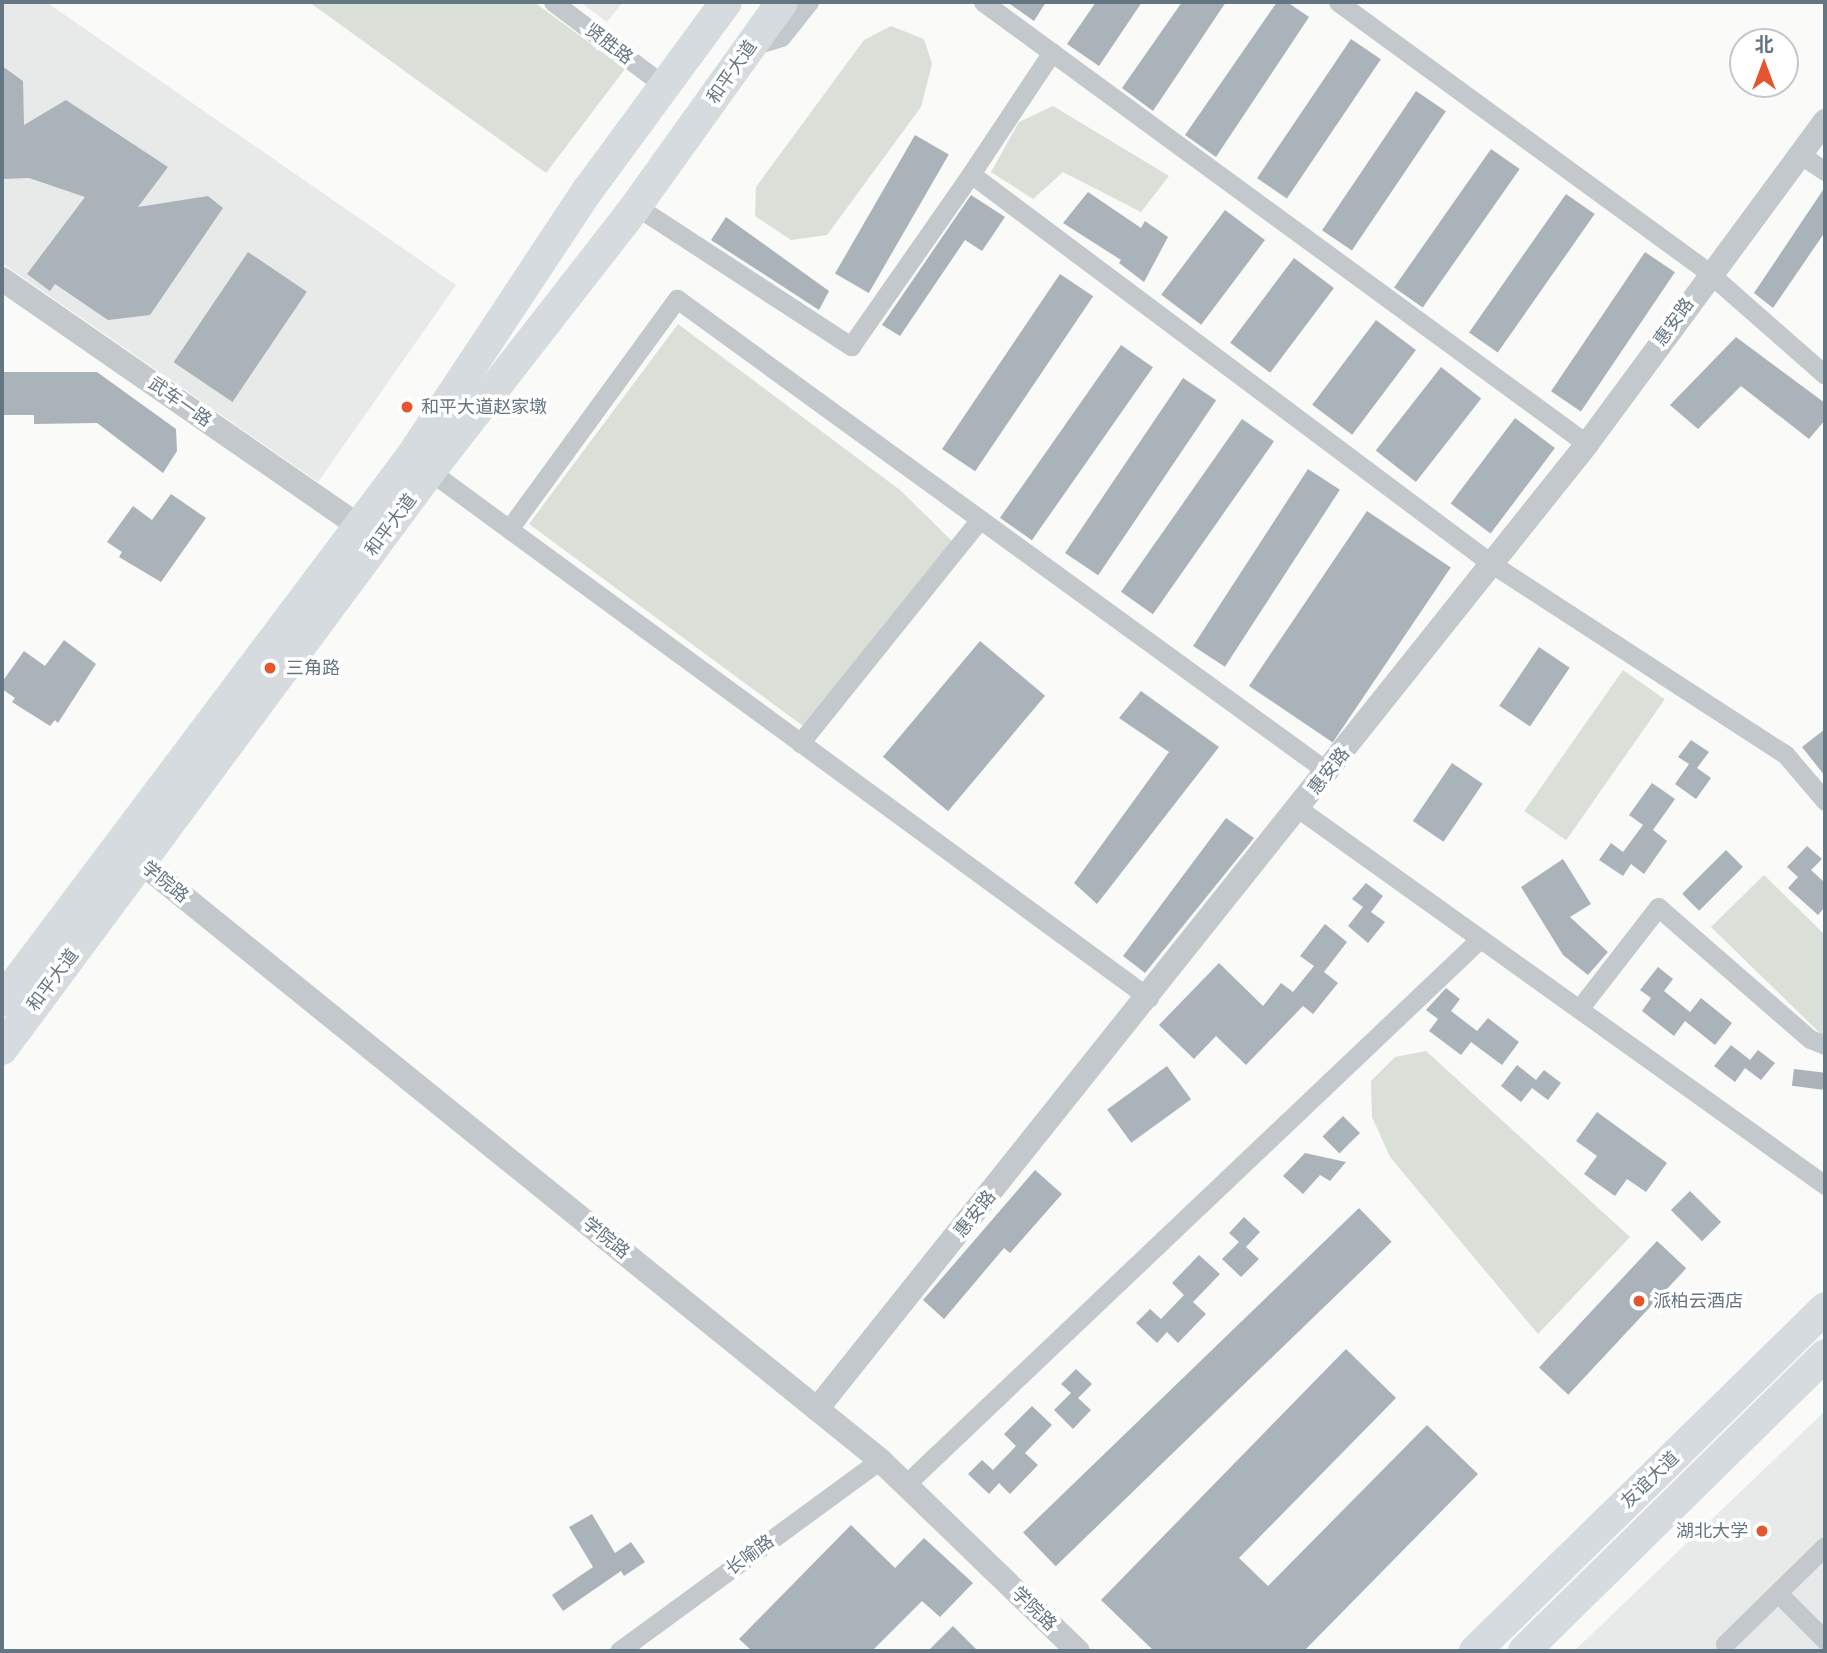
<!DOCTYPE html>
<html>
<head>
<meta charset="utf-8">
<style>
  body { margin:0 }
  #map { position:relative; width:1827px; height:1653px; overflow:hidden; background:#fafaf8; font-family:Raleway,"Noto Sans SC",sans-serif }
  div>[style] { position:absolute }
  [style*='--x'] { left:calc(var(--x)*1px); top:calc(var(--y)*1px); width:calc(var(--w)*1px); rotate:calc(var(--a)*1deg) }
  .built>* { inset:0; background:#e8e9e9 }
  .green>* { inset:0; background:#dadfd7; transform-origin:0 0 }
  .building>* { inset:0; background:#aab3b9; transform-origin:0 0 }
  .minor>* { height:19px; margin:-9.5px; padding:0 9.5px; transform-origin:9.5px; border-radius:9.5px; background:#c3c8cc }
  .tertiary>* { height:24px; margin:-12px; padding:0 12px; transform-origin:12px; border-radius:12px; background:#c3c8cc }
  .primary>* { height:32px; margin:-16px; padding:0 16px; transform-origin:16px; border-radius:16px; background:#d6dbdf }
  .dots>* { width:19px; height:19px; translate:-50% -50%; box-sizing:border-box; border:4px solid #fff; border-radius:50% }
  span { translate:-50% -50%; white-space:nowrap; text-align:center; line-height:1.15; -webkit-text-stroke:7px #fff; paint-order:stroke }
  .street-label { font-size:18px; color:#657683 }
  .poi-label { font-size:18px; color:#657683 }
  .left { translate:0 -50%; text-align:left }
  .right { translate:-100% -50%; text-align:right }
  .frame { position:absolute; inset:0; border:4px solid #657683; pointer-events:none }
  .north { position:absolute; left:1729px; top:28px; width:70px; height:70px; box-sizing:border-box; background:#fff; border:2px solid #c1c8cd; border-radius:50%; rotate:0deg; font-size:19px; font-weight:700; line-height:28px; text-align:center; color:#657683 }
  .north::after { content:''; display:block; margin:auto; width:24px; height:32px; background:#e4572e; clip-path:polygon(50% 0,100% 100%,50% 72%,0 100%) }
</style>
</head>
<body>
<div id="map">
  <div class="built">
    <div style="clip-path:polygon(2px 2px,46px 2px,456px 285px,318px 482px,2px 263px)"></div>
    <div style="clip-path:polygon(580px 2px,623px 2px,607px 22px)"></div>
    <div style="clip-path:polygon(1825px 1411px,1825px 1651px,1574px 1651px)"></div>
  </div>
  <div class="green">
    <div style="clip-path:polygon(309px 2px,534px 2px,625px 69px,546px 173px)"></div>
    <div style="clip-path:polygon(891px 26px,924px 39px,932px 64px,921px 107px,827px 235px,791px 240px,755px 216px,756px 187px,864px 40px)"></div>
    <div style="clip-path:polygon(1053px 106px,1169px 176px,1141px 212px,1063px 172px,1033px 199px,991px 172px,1019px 122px)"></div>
    <div style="clip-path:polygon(678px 324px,900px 490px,952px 541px,803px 726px,529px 524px)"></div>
    <div style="left:1623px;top:670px;width:51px;height:172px;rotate:35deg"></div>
    <div style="clip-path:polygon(1764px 875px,1825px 935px,1825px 1038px,1711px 927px)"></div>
    <div style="clip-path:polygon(1426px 1051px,1630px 1237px,1538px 1334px,1390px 1157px,1372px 1117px,1371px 1081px,1395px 1057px)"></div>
  </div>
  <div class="building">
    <div style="clip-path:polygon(1007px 2px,1046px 2px,1034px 21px)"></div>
    <div style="clip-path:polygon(1096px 2px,1142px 2px,1099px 66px,1067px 44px)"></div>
    <div style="clip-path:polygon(1182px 2px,1226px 2px,1153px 111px,1122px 88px)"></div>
    <div style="clip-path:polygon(1277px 2px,1287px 2px,1309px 17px,1216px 157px,1185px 135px)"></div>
    <div style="left:1351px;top:39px;width:36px;height:168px;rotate:34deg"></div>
    <div style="clip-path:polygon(2px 66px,23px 81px,24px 125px,66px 100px,168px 167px,138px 207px,208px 196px,223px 208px,150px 315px,108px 320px,55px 284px,50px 291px,27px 274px,85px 197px,29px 178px,2px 179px)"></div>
    <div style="left:1416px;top:91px;width:36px;height:168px;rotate:34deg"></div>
    <div style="left:915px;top:135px;width:39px;height:160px;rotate:30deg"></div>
    <div style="left:1491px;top:149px;width:35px;height:169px;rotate:35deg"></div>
    <div style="clip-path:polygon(1825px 187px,1825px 232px,1773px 308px,1754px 293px)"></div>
    <div style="clip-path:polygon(1088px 192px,1141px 228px,1145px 221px,1168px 237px,1144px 282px,1119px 263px,1121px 260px,1063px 223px)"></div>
    <div style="left:1566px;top:194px;width:35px;height:169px;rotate:35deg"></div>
    <div style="clip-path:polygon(971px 195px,1005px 217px,982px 251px,965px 240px,900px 336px,882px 325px)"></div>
    <div style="left:1225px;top:210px;width:50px;height:106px;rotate:37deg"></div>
    <div style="clip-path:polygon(726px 217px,829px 291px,819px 310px,711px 240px)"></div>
    <div style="left:248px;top:252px;width:71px;height:133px;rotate:34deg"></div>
    <div style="left:1645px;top:252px;width:36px;height:168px;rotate:34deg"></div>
    <div style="left:1294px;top:258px;width:50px;height:106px;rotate:37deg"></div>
    <div style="left:1060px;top:274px;width:40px;height:211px;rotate:34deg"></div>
    <div style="left:1376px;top:320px;width:50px;height:106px;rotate:37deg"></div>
    <div style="clip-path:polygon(1736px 337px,1825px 403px,1825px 420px,1809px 439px,1741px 386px,1698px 429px,1670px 405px)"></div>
    <div style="left:1121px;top:345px;width:39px;height:211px;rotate:35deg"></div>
    <div style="left:1441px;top:367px;width:51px;height:106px;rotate:38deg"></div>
    <div style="clip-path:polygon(2px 372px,97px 372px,176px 429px,177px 451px,163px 473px,97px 423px,34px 424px,34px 415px,2px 415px)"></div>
    <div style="left:1183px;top:378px;width:40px;height:211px;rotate:34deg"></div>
    <div style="left:1515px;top:418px;width:50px;height:107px;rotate:37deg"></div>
    <div style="left:1242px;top:419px;width:39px;height:211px;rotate:35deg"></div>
    <div style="left:1308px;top:469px;width:38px;height:211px;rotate:33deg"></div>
    <div style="clip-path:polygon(171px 494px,206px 518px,161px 582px,119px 557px,122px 552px,107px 542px,133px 506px,152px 520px)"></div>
    <div style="left:1367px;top:511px;width:101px;height:211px;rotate:34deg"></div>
    <div style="clip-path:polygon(64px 640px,96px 664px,58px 723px,55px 720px,50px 726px,12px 702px,15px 698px,2px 689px,2px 682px,24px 651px,45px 666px)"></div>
    <div style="left:980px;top:641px;width:85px;height:151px;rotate:40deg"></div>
    <div style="left:1539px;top:647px;width:37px;height:71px;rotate:34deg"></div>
    <div style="clip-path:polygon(1141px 691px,1219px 747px,1097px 904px,1074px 883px,1169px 752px,1119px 718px)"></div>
    <div style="clip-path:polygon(1825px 729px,1825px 776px,1802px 747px)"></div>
    <div style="clip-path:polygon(1691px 740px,1709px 752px,1697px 768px,1711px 778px,1696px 799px,1675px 784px,1689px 764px,1678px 757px)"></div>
    <div style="left:1452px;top:763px;width:37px;height:70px;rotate:34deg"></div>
    <div style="clip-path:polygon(1652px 783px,1675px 799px,1653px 830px,1667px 841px,1644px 874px,1631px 864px,1623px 876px,1599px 860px,1611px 843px,1623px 852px,1643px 825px,1629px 815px)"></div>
    <div style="clip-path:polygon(1226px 818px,1254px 838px,1145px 973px,1123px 956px)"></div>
    <div style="clip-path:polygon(1807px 846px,1822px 859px,1811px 870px,1825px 883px,1825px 907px,1818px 915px,1788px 888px,1798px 877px,1787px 867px)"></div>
    <div style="left:1726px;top:850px;width:24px;height:62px;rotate:45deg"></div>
    <div style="clip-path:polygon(1563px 859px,1591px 904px,1570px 917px,1608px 952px,1588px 975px,1563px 955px,1521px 887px)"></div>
    <div style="clip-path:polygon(1366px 883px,1383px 896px,1371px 912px,1385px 922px,1368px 943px,1348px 926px,1363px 907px,1352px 899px)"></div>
    <div style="clip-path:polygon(1325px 924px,1347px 942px,1324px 972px,1338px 983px,1313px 1014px,1303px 1006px,1246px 1065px,1216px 1036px,1194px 1059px,1159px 1025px,1219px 963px,1263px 1006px,1281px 983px,1293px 992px,1314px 966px,1300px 956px)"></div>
    <div style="clip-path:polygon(1658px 967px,1673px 979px,1664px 991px,1690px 1012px,1701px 998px,1732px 1023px,1715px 1045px,1685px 1021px,1674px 1036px,1642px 1011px,1651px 998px,1640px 990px)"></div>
    <div style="clip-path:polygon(1446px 988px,1460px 999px,1451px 1011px,1477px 1031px,1488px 1018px,1519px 1042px,1502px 1065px,1471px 1042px,1461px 1055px,1429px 1031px,1438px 1019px,1426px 1010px)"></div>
    <div style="clip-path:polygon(1731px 1045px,1750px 1060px,1758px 1050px,1775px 1063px,1761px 1080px,1745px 1068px,1735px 1082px,1714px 1066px)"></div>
    <div style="clip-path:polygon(1517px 1065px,1536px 1080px,1544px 1070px,1561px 1083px,1548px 1100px,1532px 1088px,1521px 1102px,1501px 1086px)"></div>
    <div style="left:1167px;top:1066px;width:41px;height:74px;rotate:54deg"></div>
    <div style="left:1794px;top:1069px;width:31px;height:17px;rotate:7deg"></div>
    <div style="clip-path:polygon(1597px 1112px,1667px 1163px,1646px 1192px,1627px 1179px,1615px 1196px,1584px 1174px,1597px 1156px,1576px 1141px)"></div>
    <div style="left:1343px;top:1116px;width:24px;height:29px;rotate:45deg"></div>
    <div style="clip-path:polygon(1305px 1153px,1346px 1162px,1330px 1181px,1320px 1175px,1303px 1194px,1283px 1176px)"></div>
    <div style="clip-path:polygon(1035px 1170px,1062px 1194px,1010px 1253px,1004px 1248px,944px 1319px,923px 1300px)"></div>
    <div style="left:1690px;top:1191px;width:44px;height:27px;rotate:45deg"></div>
    <div style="left:1359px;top:1208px;width:47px;height:467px;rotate:46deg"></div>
    <div style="clip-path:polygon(1244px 1217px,1260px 1232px,1246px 1247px,1259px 1259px,1241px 1277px,1222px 1259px,1239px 1242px,1229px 1233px)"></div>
    <div style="left:1657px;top:1241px;width:40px;height:173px;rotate:43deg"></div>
    <div style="clip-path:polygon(1199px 1255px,1220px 1274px,1193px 1302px,1206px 1314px,1178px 1343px,1167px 1332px,1157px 1343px,1136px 1323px,1150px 1309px,1161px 1319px,1184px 1295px,1172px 1283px)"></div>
    <div style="clip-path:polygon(1346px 1349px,1396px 1398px,1239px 1558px,1268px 1586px,1427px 1425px,1478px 1474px,1304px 1651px,1154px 1651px,1101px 1600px)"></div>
    <div style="clip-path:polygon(1076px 1369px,1092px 1384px,1078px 1398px,1091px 1410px,1073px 1429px,1054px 1410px,1071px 1393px,1061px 1384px)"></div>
    <div style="clip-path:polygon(1032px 1406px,1052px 1425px,1025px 1453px,1038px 1465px,1010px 1494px,999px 1483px,989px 1494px,968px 1474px,982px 1460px,993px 1470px,1016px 1446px,1004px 1434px)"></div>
    <div style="clip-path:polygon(592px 1514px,615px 1553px,631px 1542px,645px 1562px,624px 1576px,621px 1571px,563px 1611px,552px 1595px,593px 1567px,569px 1527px)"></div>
    <div style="clip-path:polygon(851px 1525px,895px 1568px,924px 1538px,973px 1583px,940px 1617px,922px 1601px,872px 1651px,752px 1651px,739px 1639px)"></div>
    <div style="clip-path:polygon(953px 1626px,978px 1651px,928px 1651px)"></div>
  </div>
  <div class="minor">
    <div style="--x:553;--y:2;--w:140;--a:36.9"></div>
    <div style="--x:983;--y:2;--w:748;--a:36.2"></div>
    <div style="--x:1338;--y:2;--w:459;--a:36.1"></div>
    <div style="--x:1709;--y:273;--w:154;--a:41.3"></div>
    <div style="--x:752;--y:46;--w:30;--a:-17"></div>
    <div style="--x:781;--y:37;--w:45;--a:-51.3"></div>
    <div style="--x:1052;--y:52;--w:146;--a:123.6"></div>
    <div style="--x:971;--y:174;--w:651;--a:36.82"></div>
    <div style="--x:1492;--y:564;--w:349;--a:33"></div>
    <div style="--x:1785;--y:754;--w:62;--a:49.6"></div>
    <div style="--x:1801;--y:155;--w:29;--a:34"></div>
    <div style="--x:636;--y:206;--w:257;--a:33.1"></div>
    <div style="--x:851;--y:346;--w:210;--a:-55.1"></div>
    <div style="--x:423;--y:466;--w:900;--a:36.23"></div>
    <div style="--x:509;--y:529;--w:285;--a:-53.9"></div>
    <div style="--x:677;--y:299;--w:805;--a:36"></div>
    <div style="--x:800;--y:743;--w:287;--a:-51.2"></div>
    <div style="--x:1299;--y:809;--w:647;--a:35.56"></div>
    <div style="--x:1579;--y:1009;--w:129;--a:-52.2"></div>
    <div style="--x:1658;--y:907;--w:201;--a:41"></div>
    <div style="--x:1810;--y:1039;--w:16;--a:22"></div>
    <div style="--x:906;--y:1484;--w:792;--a:-43.52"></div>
    <div style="--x:1779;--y:1594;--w:65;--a:45"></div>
    <div style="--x:1725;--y:1644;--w:140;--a:-44.4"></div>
    <div style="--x:619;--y:1651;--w:323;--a:-36.2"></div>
  </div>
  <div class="tertiary">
    <div style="--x:2;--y:279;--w:434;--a:34.7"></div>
    <div style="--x:127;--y:851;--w:968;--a:38.96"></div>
    <div style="--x:880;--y:1460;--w:275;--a:44"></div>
    <div style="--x:817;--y:1409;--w:1235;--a:-51.41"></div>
    <div style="--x:1587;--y:444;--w:401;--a:-53.6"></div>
  </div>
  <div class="primary">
    <div style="--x:2;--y:1001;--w:681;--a:-53.06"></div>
    <div style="--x:411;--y:457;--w:320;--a:-56.5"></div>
    <div style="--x:588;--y:190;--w:233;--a:-53.7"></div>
    <div style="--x:2;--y:1049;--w:719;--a:-53.48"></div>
    <div style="--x:430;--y:471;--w:336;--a:-52.1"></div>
    <div style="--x:636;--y:206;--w:251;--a:-54.4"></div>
    <div style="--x:1475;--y:1651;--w:490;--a:-44.4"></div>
    <div style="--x:1524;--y:1651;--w:422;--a:-44.5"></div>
  </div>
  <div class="dots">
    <div style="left:407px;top:407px;background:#e4572e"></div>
    <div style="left:270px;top:668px;background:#e4572e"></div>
    <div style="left:1639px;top:1301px;background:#e4572e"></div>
    <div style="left:1762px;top:1531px;background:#e4572e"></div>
  </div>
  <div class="street-label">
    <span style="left:609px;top:44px;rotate:37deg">贤胜路</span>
    <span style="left:732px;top:72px;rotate:-55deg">和平大道</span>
    <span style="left:1674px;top:322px;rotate:-54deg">惠安路</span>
    <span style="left:180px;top:402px;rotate:35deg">武车一路</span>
    <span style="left:391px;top:525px;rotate:-53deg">和平大道</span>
    <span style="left:1329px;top:771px;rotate:-52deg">惠安路</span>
    <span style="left:165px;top:882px;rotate:39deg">学院路</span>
    <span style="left:53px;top:980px;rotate:-53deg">和平大道</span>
    <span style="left:975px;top:1214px;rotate:-51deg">惠安路</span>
    <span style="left:606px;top:1238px;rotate:39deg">学院路</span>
    <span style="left:1650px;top:1480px;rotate:-44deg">友谊大道</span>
    <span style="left:750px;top:1555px;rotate:-36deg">长喻路</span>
    <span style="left:1034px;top:1609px;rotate:44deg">学院路</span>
  </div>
  <div class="poi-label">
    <span class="left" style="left:421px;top:407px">和平大道赵家墩</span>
    <span class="left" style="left:286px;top:668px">三角路</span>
    <span class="left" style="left:1653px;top:1301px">派柏云酒店</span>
    <span class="right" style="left:1748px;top:1531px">湖北大学</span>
  </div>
  <div class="frame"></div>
  <div class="north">北</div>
</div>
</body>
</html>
